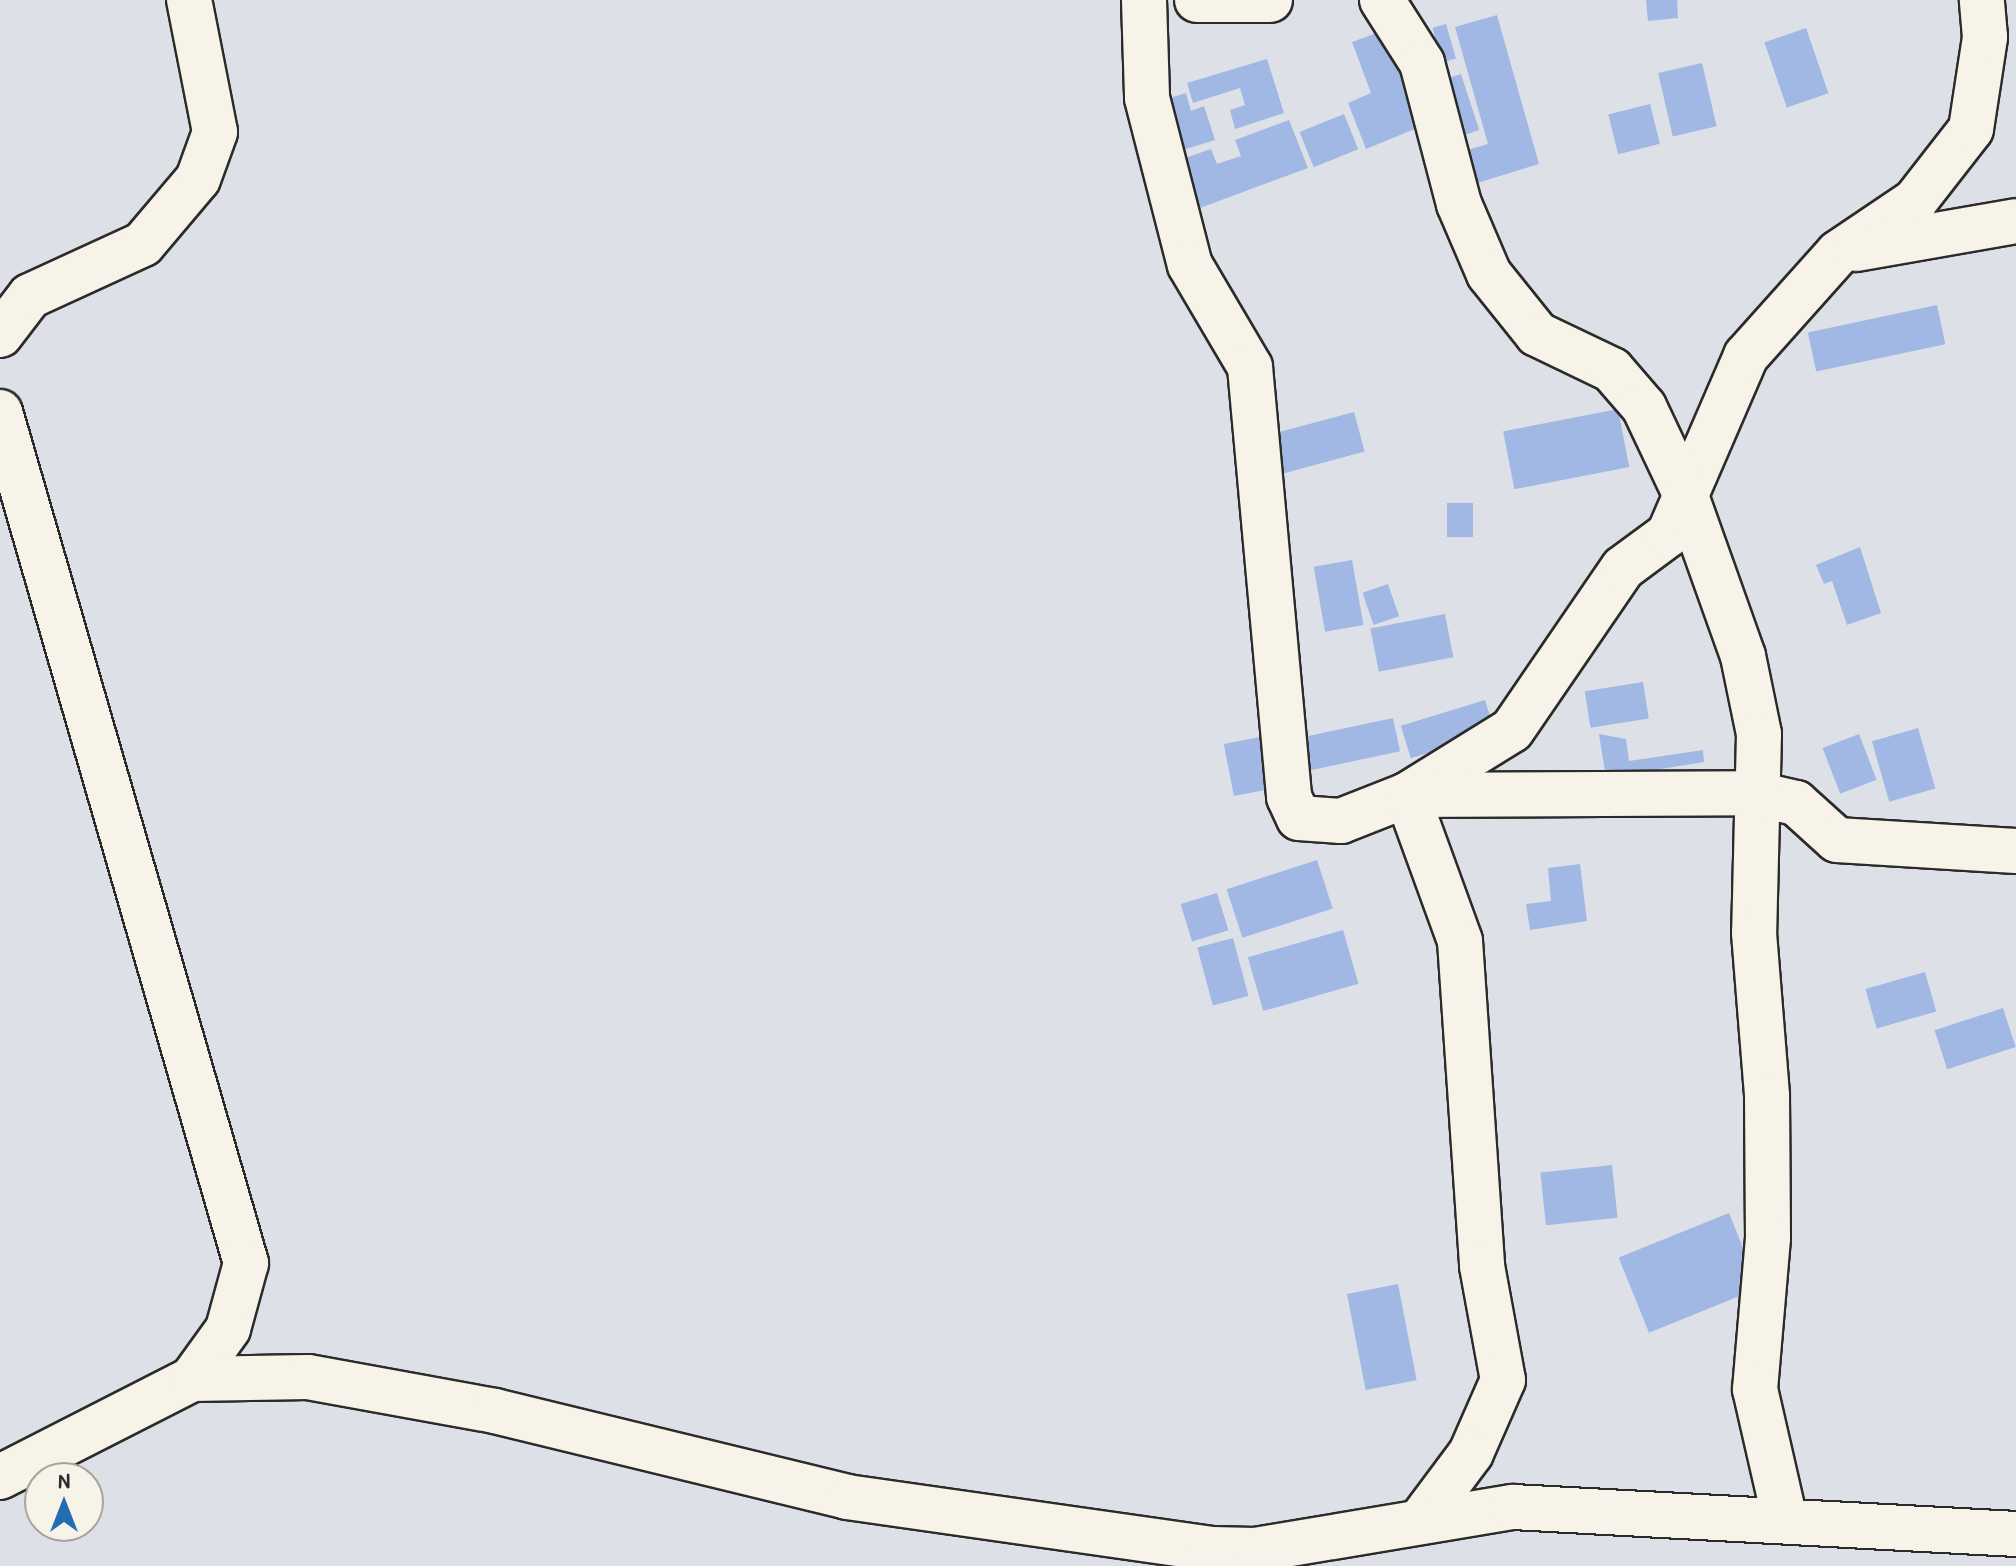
<!DOCTYPE html>
<html>
<head>
<meta charset="utf-8">
<style>
  body { margin:0 }
  #map { position:relative; width:2016px; height:1566px; overflow:hidden; background:#dde1e7; font-family:"Patrick Hand",sans-serif }
  div>[style] { position:absolute }
  [style*='--x'] { left:calc(var(--x)*1px); top:calc(var(--y)*1px); width:calc(var(--w)*1px); rotate:calc(var(--a)*1deg) }
  .building>* { inset:0; background:#a1b8e5; transform-origin:0 0 }
  .roads { filter:drop-shadow(2px 0 #2b2b2b) drop-shadow(-2px 0 #2b2b2b) drop-shadow(0 2px #2b2b2b) drop-shadow(0 -2px #2b2b2b) }
  .street>* { height:44px; margin:-22px; padding:0 22px; transform-origin:22px; border-radius:22px; background:#f7f3e8 }
  span { translate:-50% -50%; white-space:nowrap; text-align:center; line-height:1.15; -webkit-text-stroke:6px #f7f3e8; paint-order:stroke }
  .north { position:absolute; left:24px; top:1462px; width:80px; height:80px; box-sizing:border-box; background:#f7f3e8; border:2px solid #a5a39c; border-radius:50%; rotate:0deg; font-size:22px; font-weight:700; line-height:32px; text-align:center; color:#2b2b2b }
  .north::after { content:''; display:block; margin:auto; width:28px; height:36px; background:#1f6fb2; clip-path:polygon(50% 0,100% 100%,50% 72%,0 100%) }
</style>
</head>
<body>
<div id="map">
  <div class="building">
    <div style="clip-path:polygon(1646px 0,1677px 0,1678px 18px,1648px 21px)"></div>
    <div style="clip-path:polygon(1497px 15px,1539px 164px,1474px 184px,1464px 151px,1488px 144px,1455px 27px)"></div>
    <div style="left:1446px;top:24px;width:36px;height:14px;rotate:74deg"></div>
    <div style="left:1806px;top:28px;width:69px;height:44px;rotate:71deg"></div>
    <div style="clip-path:polygon(1385px 30px,1422px 126px,1366px 149px,1348px 103px,1371px 93px,1352px 42px)"></div>
    <div style="clip-path:polygon(1267px 59px,1284px 113px,1235px 129px,1230px 110px,1245px 105px,1240px 88px,1193px 103px,1187px 83px)"></div>
    <div style="left:1702px;top:63px;width:65px;height:45px;rotate:77deg"></div>
    <div style="left:1461px;top:74px;width:59px;height:18px;rotate:72deg"></div>
    <div style="clip-path:polygon(1186px 93px,1191px 111px,1204px 106px,1215px 140px,1183px 150px,1166px 99px)"></div>
    <div style="left:1650px;top:104px;width:41px;height:43px;rotate:76deg"></div>
    <div style="left:1344px;top:114px;width:38px;height:48px;rotate:68deg"></div>
    <div style="clip-path:polygon(1289px 120px,1308px 168px,1200px 208px,1182px 159px,1211px 149px,1217px 164px,1241px 156px,1235px 140px)"></div>
    <div style="left:1937px;top:305px;width:40px;height:132px;rotate:78deg"></div>
    <div style="left:1618px;top:409px;width:59px;height:117px;rotate:79deg"></div>
    <div style="left:1354px;top:412px;width:41px;height:89px;rotate:75deg"></div>
    <div style="left:1447px;top:503px;width:26px;height:34px"></div>
    <div style="clip-path:polygon(1860px 547px,1881px 613px,1847px 625px,1832px 581px,1824px 584px,1816px 565px)"></div>
    <div style="left:1352px;top:560px;width:66px;height:39px;rotate:80deg"></div>
    <div style="left:1388px;top:584px;width:34px;height:27px;rotate:71deg"></div>
    <div style="left:1445px;top:614px;width:44px;height:76px;rotate:79deg"></div>
    <div style="left:1643px;top:682px;width:37px;height:59px;rotate:81deg"></div>
    <div style="left:1485px;top:700px;width:34px;height:88px;rotate:73deg"></div>
    <div style="left:1393px;top:718px;width:34px;height:94px;rotate:78deg"></div>
    <div style="left:1918px;top:728px;width:63px;height:48px;rotate:74deg"></div>
    <div style="clip-path:polygon(1599px 734px,1626px 739px,1629px 761px,1703px 750px,1704px 762px,1606px 778px)"></div>
    <div style="left:1859px;top:734px;width:49px;height:39px;rotate:69deg"></div>
    <div style="left:1265px;top:736px;width:53px;height:42px;rotate:79deg"></div>
    <div style="left:1317px;top:860px;width:51px;height:95px;rotate:72deg"></div>
    <div style="clip-path:polygon(1580px 864px,1587px 921px,1530px 930px,1526px 904px,1551px 901px,1548px 868px)"></div>
    <div style="left:1217px;top:893px;width:39px;height:38px;rotate:73deg"></div>
    <div style="left:1343px;top:930px;width:56px;height:99px;rotate:74deg"></div>
    <div style="left:1233px;top:938px;width:60px;height:37px;rotate:75deg"></div>
    <div style="left:1925px;top:972px;width:41px;height:62px;rotate:74deg"></div>
    <div style="left:2003px;top:1008px;width:41px;height:72px;rotate:72deg"></div>
    <div style="left:1612px;top:1165px;width:53px;height:72px;rotate:84deg"></div>
    <div style="left:1729px;top:1213px;width:81px;height:119px;rotate:68deg"></div>
    <div style="left:1398px;top:1284px;width:98px;height:52px;rotate:79deg"></div>
  </div>
  <div class="roads">
    <div class="street">
      <div style="--x:1144;--y:0;--w:98;--a:88.2"></div>
      <div style="--x:1147;--y:98;--w:172;--a:75.6"></div>
      <div style="--x:1190;--y:265;--w:118;--a:59.5"></div>
      <div style="--x:1250;--y:367;--w:432;--a:84.8"></div>
      <div style="--x:1289;--y:797;--w:23;--a:65"></div>
      <div style="--x:1299;--y:818;--w:42;--a:4.1"></div>
      <div style="--x:1341;--y:821;--w:71;--a:-21.5"></div>
      <div style="--x:1407;--y:795;--w:123;--a:-31.8"></div>
      <div style="--x:1512;--y:730;--w:196;--a:-55.6"></div>
      <div style="--x:1623;--y:568;--w:57;--a:-36.5"></div>
      <div style="--x:1669;--y:534;--w:194;--a:-66.6"></div>
      <div style="--x:1746;--y:356;--w:138;--a:-48.2"></div>
      <div style="--x:1838;--y:253;--w:93;--a:-34"></div>
      <div style="--x:1915;--y:201;--w:91;--a:-52.1"></div>
      <div style="--x:1971;--y:129;--w:93;--a:-81.3"></div>
      <div style="--x:1985;--y:37;--w:37;--a:-95"></div>
      <div style="--x:1197;--y:0;--w:73;--a:0"></div>
      <div style="--x:1382;--y:0;--w:75;--a:57.6"></div>
      <div style="--x:1422;--y:63;--w:146;--a:75.3"></div>
      <div style="--x:1459;--y:204;--w:76;--a:66.8"></div>
      <div style="--x:1489;--y:274;--w:77;--a:51.3"></div>
      <div style="--x:1537;--y:334;--w:83;--a:25.6"></div>
      <div style="--x:1612;--y:370;--w:49;--a:49.1"></div>
      <div style="--x:1644;--y:407;--w:98;--a:64.7"></div>
      <div style="--x:1686;--y:496;--w:170;--a:70.4"></div>
      <div style="--x:1743;--y:656;--w:80;--a:78.4"></div>
      <div style="--x:1759;--y:734;--w:199;--a:91.4"></div>
      <div style="--x:1754;--y:933;--w:164;--a:85.4"></div>
      <div style="--x:1767;--y:1096;--w:142;--a:89.6"></div>
      <div style="--x:1768;--y:1238;--w:152;--a:94.9"></div>
      <div style="--x:1755;--y:1389;--w:134;--a:77.1"></div>
      <div style="--x:1856;--y:249;--w:162;--a:-9.9"></div>
      <div style="--x:0;--y:335;--w:49;--a:-52.4"></div>
      <div style="--x:30;--y:296;--w:124;--a:-24.7"></div>
      <div style="--x:143;--y:244;--w:85;--a:-49.8"></div>
      <div style="--x:198;--y:179;--w:50;--a:-70.1"></div>
      <div style="--x:215;--y:132;--w:135;--a:-101.1"></div>
      <div style="--x:0;--y:412;--w:886;--a:73.88"></div>
      <div style="--x:246;--y:1263;--w:68;--a:105.3"></div>
      <div style="--x:228;--y:1329;--w:62;--a:125.8"></div>
      <div style="--x:1407;--y:795;--w:155;--a:70"></div>
      <div style="--x:1460;--y:941;--w:326;--a:86.1"></div>
      <div style="--x:1482;--y:1266;--w:116;--a:79.6"></div>
      <div style="--x:1503;--y:1380;--w:80;--a:113.7"></div>
      <div style="--x:1471;--y:1453;--w:84;--a:126.7"></div>
      <div style="--x:1407;--y:795;--w:345;--a:-0.3"></div>
      <div style="--x:1752;--y:793;--w:45;--a:12.8"></div>
      <div style="--x:1796;--y:803;--w:55;--a:42.1"></div>
      <div style="--x:1837;--y:840;--w:179;--a:3.5"></div>
      <div style="--x:0;--y:1477;--w:216;--a:-27"></div>
      <div style="--x:192;--y:1379;--w:116;--a:-1"></div>
      <div style="--x:308;--y:1377;--w:190;--a:10.3"></div>
      <div style="--x:495;--y:1411;--w:362;--a:13.7"></div>
      <div style="--x:847;--y:1497;--w:369;--a:8.1"></div>
      <div style="--x:1212;--y:1549;--w:43;--a:1.3"></div>
      <div style="--x:1255;--y:1550;--w:262;--a:-9.5"></div>
      <div style="--x:1513;--y:1507;--w:504;--a:3.07"></div>
    </div>
  </div>
  <div class="north">N</div>
</div>
</body>
</html>
